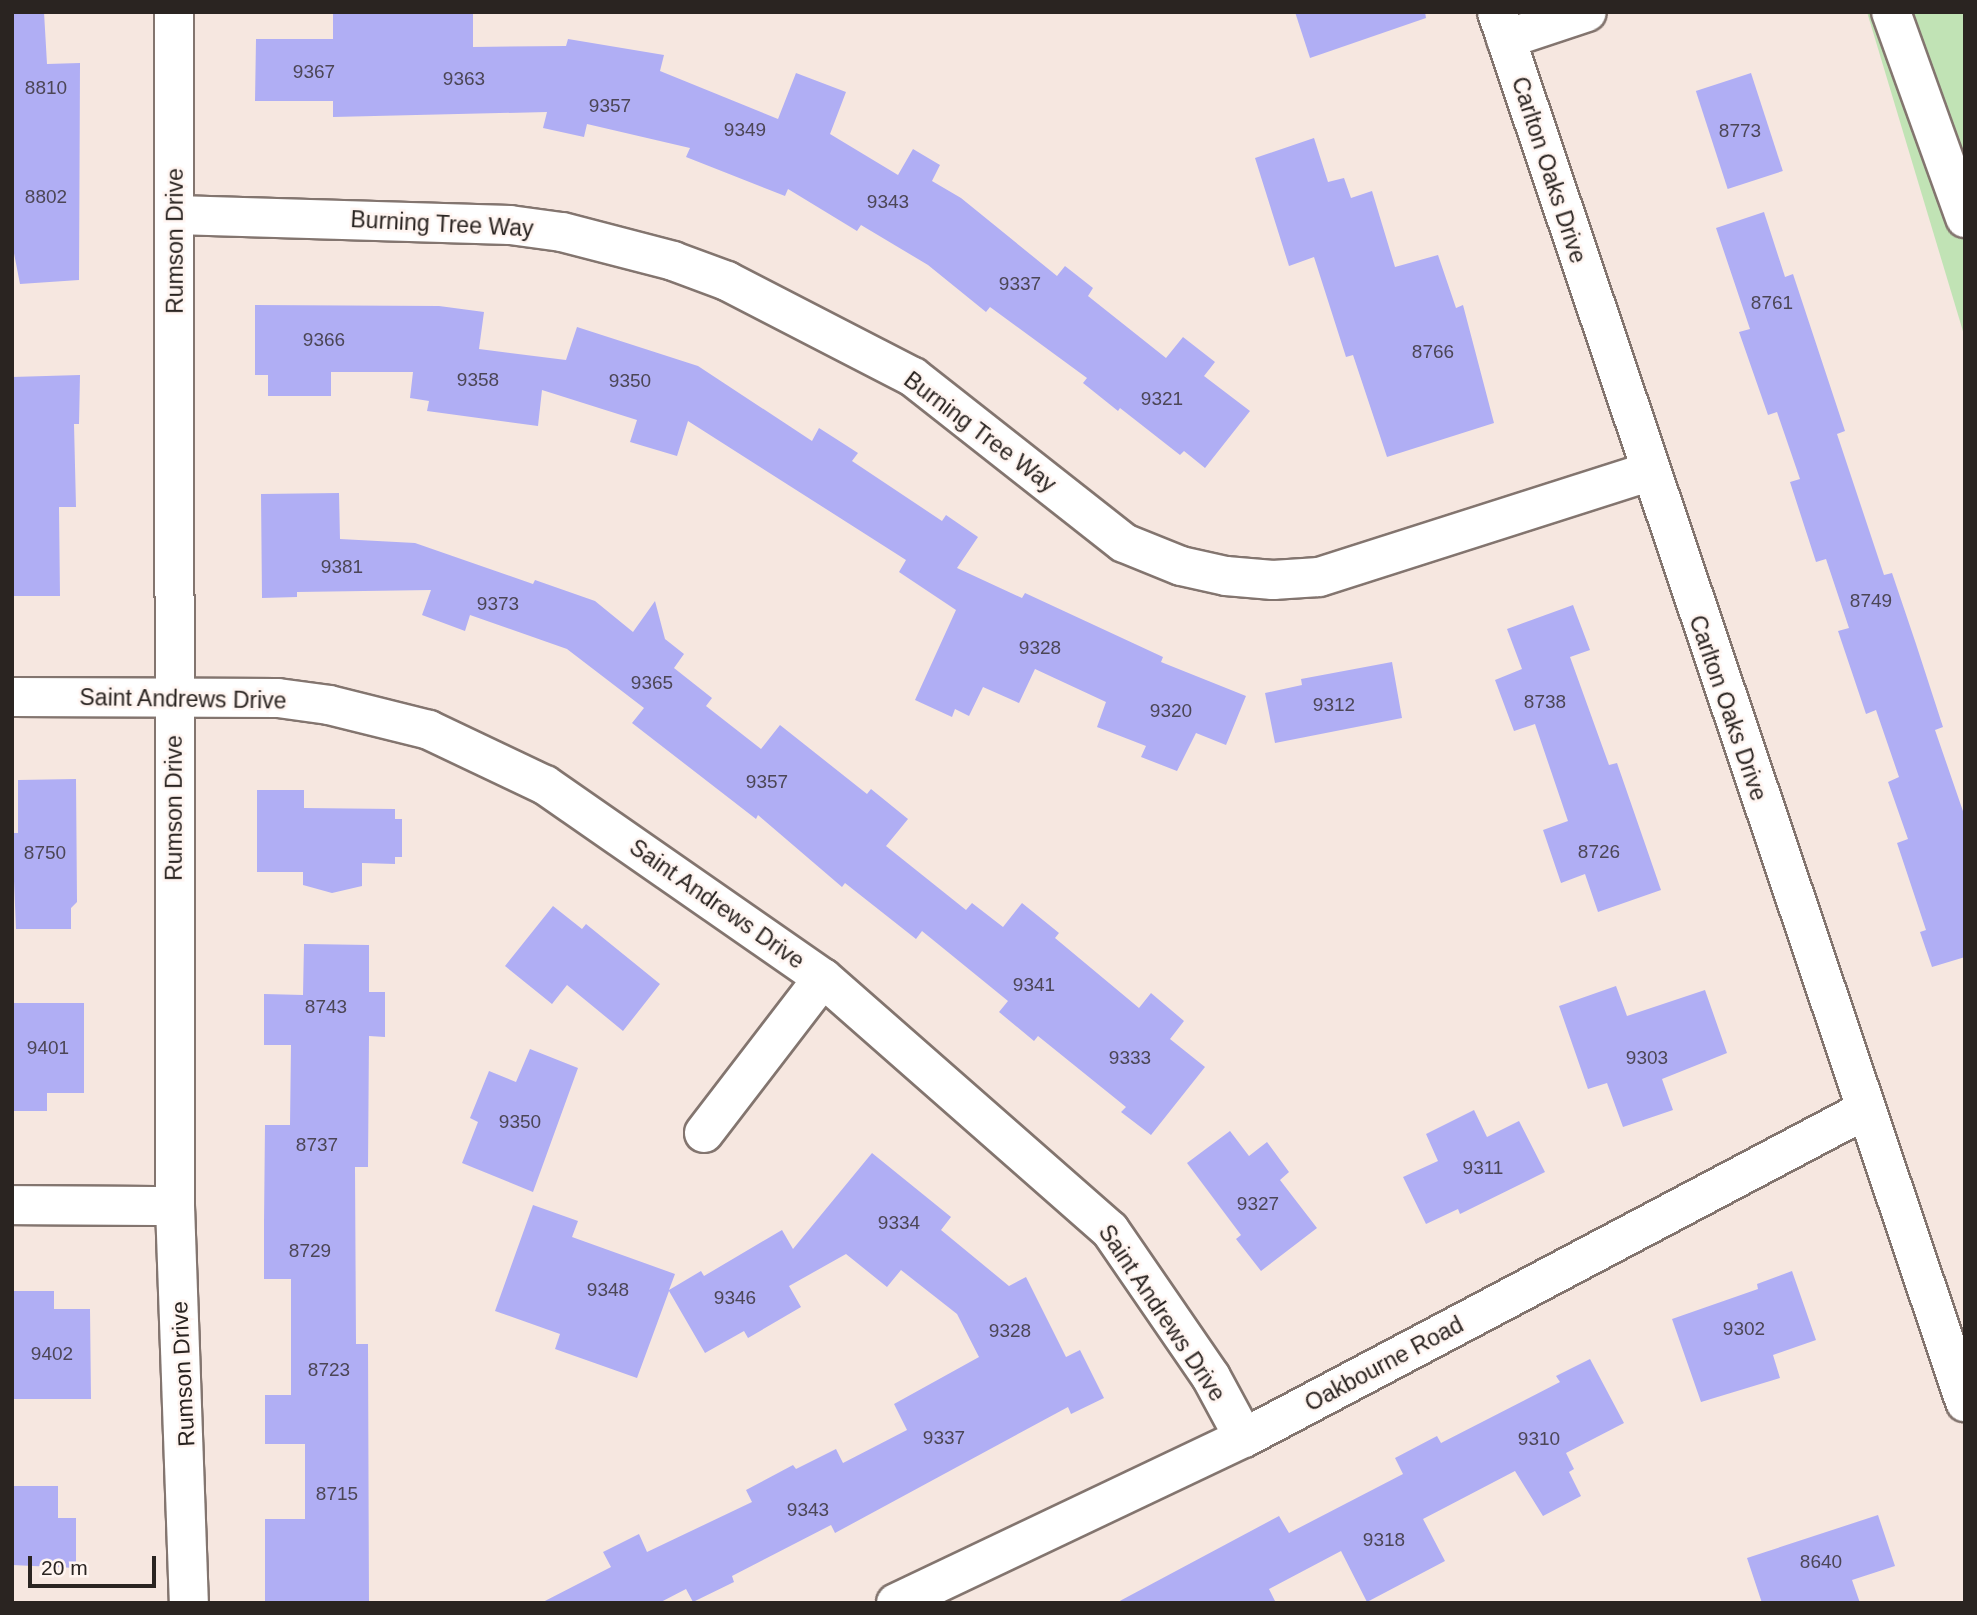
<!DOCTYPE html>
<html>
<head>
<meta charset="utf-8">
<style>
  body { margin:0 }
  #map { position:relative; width:1977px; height:1615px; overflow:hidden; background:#f6e7e0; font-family:Arial,sans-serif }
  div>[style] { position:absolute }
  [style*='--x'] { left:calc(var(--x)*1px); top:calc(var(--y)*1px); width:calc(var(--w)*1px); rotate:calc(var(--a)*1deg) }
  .green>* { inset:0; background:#c1e3b5 }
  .building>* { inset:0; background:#b0aef4; transform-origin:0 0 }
  .roads { filter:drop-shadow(2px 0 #83756f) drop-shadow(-2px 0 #83756f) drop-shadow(0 2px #83756f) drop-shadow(0 -2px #83756f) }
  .minor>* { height:38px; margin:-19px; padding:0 19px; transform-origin:19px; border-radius:19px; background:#fff }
  .major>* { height:38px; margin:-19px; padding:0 19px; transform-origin:19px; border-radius:19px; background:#fff }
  span { translate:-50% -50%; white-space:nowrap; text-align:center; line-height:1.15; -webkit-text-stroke:5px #fff5f1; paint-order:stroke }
  .number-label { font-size:19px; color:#4c4656 }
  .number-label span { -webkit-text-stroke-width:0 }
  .street-label { font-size:23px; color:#2a2421 }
  .frame { position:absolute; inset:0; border:14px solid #2a2421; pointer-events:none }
  .scale { position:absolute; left:28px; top:1556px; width:128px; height:32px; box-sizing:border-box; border:4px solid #2a2421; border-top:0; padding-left:9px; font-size:21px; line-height:24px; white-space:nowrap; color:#2a2421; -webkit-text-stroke:5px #fff5f1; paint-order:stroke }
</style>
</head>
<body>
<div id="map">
  <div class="green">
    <div style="clip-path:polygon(1867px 12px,1965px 12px,1965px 338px)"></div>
  </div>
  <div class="building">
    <div style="clip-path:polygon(12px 12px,44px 12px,47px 64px,80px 63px,79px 280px,20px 284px,12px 243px)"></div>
    <div style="clip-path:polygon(333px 12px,473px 12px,473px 47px,566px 46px,568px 39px,664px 55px,660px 71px,778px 119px,796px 73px,846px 92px,830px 134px,898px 175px,913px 149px,940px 165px,932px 181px,961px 198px,1057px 276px,1065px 266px,1093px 288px,1088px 296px,1166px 358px,1183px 337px,1215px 362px,1204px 376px,1250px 411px,1205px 468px,1184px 451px,1180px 455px,1120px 408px,1118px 411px,1083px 383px,1087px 378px,990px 307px,986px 312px,928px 265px,861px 225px,857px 231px,788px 189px,785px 196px,686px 157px,690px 148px,587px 124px,584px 137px,543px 128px,547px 112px,333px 117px,333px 101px,255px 101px,256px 39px,333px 39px)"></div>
    <div style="clip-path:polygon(1295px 12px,1425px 12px,1426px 18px,1310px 58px)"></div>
    <div style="left:1751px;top:73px;width:103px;height:58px;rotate:72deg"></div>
    <div style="clip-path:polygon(1314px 138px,1328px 182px,1344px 178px,1351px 198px,1372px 191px,1395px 267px,1438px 255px,1456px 308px,1463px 305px,1494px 423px,1387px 457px,1353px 355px,1346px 357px,1314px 257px,1289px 266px,1255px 158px)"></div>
    <div style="clip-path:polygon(1764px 212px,1785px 277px,1793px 274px,1845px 431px,1837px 434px,1884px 575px,1892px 573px,1916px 644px,1943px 727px,1935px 730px,1965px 817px,1965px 957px,1932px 967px,1920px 932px,1926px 930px,1897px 843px,1908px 839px,1888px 782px,1899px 777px,1876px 710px,1866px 714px,1838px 631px,1849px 628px,1826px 559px,1816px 562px,1790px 482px,1800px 479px,1777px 412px,1768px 415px,1739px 332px,1750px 329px,1716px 228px)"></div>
    <div style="clip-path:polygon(255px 305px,439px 306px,484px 312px,479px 349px,566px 360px,577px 327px,698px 366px,812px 441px,819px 428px,858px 453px,852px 461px,942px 521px,946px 515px,978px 537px,957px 568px,1022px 598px,1025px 593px,1163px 657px,1161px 662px,1246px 696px,1226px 745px,1196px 733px,1177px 771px,1141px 757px,1146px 746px,1097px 727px,1106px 702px,1035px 669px,1019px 703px,983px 687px,969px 716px,955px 709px,952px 717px,915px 700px,956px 610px,899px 572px,906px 560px,688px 421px,677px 456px,630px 442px,637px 420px,542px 390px,538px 426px,427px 411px,429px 401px,410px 398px,413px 372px,331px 372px,331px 396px,268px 396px,268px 375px,255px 375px)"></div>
    <div style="clip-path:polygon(80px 375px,79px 424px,74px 424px,76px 507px,59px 507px,60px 596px,12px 596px,12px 377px)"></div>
    <div style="clip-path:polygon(339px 493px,340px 539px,415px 543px,533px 584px,535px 580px,595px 601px,633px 632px,655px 601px,665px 639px,684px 654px,674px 668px,712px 698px,706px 706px,761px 749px,780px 725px,867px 794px,871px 789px,908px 819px,886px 846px,966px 910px,972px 903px,1003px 927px,1022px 903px,1059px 933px,1055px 938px,1139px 1008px,1151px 993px,1184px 1021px,1170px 1039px,1205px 1067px,1151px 1135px,1121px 1112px,1126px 1107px,1038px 1036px,1034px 1041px,999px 1012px,1008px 1001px,922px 931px,916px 939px,845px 883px,842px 887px,758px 815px,756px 819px,632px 723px,644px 708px,567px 649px,470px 615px,465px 631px,422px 615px,431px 590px,297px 592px,297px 597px,262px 598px,261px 494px)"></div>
    <div style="clip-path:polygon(1573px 605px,1590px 650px,1570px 657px,1609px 765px,1617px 763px,1661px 890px,1598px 912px,1585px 874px,1561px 883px,1543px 830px,1568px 821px,1535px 724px,1514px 731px,1495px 680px,1522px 669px,1507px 629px)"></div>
    <div style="clip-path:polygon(1392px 662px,1402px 718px,1275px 743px,1265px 693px,1302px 685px,1301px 679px)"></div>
    <div style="clip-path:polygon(76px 779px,77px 902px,71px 908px,71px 929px,16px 929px,12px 833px,18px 833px,18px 780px)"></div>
    <div style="clip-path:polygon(257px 790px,304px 790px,304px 808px,395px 809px,395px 819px,402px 819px,402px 857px,395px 857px,395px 864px,362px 863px,362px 886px,332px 893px,303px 885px,303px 872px,257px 872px)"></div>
    <div style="clip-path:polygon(553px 906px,582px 929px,586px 924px,660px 984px,623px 1031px,567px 985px,552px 1004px,505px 966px)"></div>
    <div style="clip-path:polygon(304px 944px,369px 945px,369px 992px,385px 992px,385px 1037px,369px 1036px,368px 1167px,355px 1167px,356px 1344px,368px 1344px,369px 1603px,265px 1603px,265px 1519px,305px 1519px,305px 1444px,265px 1444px,265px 1395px,291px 1395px,291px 1279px,264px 1279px,264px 1222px,265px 1125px,290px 1125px,291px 1045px,264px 1045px,264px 994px,303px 995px)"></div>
    <div style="clip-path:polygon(1616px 986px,1627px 1016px,1705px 990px,1727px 1053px,1662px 1079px,1673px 1110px,1623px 1127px,1607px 1083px,1588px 1089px,1559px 1006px)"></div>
    <div style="clip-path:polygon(12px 1003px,84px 1003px,84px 1093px,47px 1093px,47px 1111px,12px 1111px)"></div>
    <div style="clip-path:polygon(530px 1049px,578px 1068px,533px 1192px,462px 1163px,478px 1122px,470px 1118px,489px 1071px,516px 1082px)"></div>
    <div style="clip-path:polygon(1474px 1110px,1487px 1137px,1519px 1121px,1545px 1172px,1460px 1214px,1458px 1209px,1426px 1224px,1403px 1177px,1438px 1161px,1426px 1134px)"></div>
    <div style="clip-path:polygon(1230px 1131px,1249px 1156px,1267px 1142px,1289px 1172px,1280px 1180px,1317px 1228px,1261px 1271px,1236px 1239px,1241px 1235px,1187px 1163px)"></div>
    <div style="clip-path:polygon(872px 1153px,951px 1217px,941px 1230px,1009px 1286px,1026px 1277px,1066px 1357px,1080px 1350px,1104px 1398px,1071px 1414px,1068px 1407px,835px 1533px,831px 1525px,732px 1576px,734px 1582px,693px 1602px,686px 1589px,659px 1603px,541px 1603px,611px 1567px,603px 1552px,639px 1534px,647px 1552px,752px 1502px,746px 1490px,793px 1465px,796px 1469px,836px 1449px,843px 1463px,907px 1430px,894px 1404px,979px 1357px,957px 1314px,901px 1270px,887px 1287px,846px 1254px,789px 1286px,801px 1307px,748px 1338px,744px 1331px,705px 1353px,669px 1291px,637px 1378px,555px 1349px,560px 1334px,495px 1311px,533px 1205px,578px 1221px,572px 1237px,675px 1274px,669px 1290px,701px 1271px,704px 1276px,782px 1230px,793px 1249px)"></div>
    <div style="clip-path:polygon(1792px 1271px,1816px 1340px,1773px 1355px,1780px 1378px,1701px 1402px,1672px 1319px,1758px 1289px,1757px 1284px)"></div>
    <div style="clip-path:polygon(12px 1291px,54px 1291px,54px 1309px,90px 1309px,91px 1399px,12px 1399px)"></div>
    <div style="clip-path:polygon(1590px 1359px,1624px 1423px,1566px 1453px,1574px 1469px,1569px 1472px,1581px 1496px,1543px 1516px,1515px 1471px,1423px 1519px,1445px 1561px,1367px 1602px,1341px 1551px,1269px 1589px,1276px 1603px,1116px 1603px,1279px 1516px,1289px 1533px,1403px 1474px,1395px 1458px,1437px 1436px,1441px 1443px,1560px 1382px,1556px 1376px)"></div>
    <div style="clip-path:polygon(12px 1486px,58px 1486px,58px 1518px,76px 1518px,76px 1568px,12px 1565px)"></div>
    <div style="clip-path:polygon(1878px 1515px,1895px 1566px,1852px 1580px,1860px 1603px,1762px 1603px,1747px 1558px)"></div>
  </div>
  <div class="roads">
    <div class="minor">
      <div style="--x:174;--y:12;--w:1194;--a:89.95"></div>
      <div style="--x:175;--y:1206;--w:397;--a:88"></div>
      <div style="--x:1891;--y:12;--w:219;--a:70.2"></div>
      <div style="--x:1506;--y:39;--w:85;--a:-18.4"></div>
      <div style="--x:176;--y:215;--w:334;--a:1.7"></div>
      <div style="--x:510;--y:225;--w:52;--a:7.7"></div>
      <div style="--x:562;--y:232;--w:115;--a:14.6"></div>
      <div style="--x:673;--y:261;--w:58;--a:20.3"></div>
      <div style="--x:727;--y:281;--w:209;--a:27.3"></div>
      <div style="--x:913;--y:377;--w:268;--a:38.2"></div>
      <div style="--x:1124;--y:543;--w:61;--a:22"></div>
      <div style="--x:1181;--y:566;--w:46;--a:12.5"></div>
      <div style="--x:1226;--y:576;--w:47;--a:4.9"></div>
      <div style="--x:1273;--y:580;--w:46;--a:-3.7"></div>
      <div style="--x:1319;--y:577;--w:345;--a:-17.7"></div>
      <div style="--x:12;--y:697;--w:266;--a:0.2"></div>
      <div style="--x:278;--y:698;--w:51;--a:7.8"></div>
      <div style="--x:329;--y:705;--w:103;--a:14"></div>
      <div style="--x:429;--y:730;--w:128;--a:25.4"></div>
      <div style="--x:545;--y:785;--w:338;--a:34.8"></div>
      <div style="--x:823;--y:978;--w:382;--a:41.3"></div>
      <div style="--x:1110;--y:1230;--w:178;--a:55.5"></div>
      <div style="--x:1211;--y:1377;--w:69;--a:61.6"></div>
      <div style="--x:704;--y:1133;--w:195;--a:-52.5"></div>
      <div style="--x:12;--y:1205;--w:163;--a:0.4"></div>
      <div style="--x:896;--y:1603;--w:385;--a:-25.4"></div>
      <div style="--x:1244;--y:1438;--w:702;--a:-27.84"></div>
    </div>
    <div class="major">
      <div style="--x:1497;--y:12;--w:1467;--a:71.39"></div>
    </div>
  </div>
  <div class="number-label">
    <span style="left:314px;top:72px">9367</span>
    <span style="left:464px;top:79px">9363</span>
    <span style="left:46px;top:88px">8810</span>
    <span style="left:610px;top:106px">9357</span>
    <span style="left:745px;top:130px">9349</span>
    <span style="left:1740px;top:131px">8773</span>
    <span style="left:46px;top:197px">8802</span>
    <span style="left:888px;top:202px">9343</span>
    <span style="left:1020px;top:284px">9337</span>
    <span style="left:1772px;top:303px">8761</span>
    <span style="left:324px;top:340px">9366</span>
    <span style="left:1433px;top:352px">8766</span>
    <span style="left:478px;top:380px">9358</span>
    <span style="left:630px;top:381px">9350</span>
    <span style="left:1162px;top:399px">9321</span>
    <span style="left:342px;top:567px">9381</span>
    <span style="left:1871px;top:601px">8749</span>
    <span style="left:498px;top:604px">9373</span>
    <span style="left:1040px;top:648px">9328</span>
    <span style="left:652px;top:683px">9365</span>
    <span style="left:1545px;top:702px">8738</span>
    <span style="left:1334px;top:705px">9312</span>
    <span style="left:1171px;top:711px">9320</span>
    <span style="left:767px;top:782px">9357</span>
    <span style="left:1599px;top:852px">8726</span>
    <span style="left:45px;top:853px">8750</span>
    <span style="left:1034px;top:985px">9341</span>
    <span style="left:326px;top:1007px">8743</span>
    <span style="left:48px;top:1048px">9401</span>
    <span style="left:1130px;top:1058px">9333</span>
    <span style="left:1647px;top:1058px">9303</span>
    <span style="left:520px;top:1122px">9350</span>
    <span style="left:317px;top:1145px">8737</span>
    <span style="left:1483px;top:1168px">9311</span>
    <span style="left:1258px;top:1204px">9327</span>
    <span style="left:899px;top:1223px">9334</span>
    <span style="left:310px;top:1251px">8729</span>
    <span style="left:608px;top:1290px">9348</span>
    <span style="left:735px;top:1298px">9346</span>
    <span style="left:1744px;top:1329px">9302</span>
    <span style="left:1010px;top:1331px">9328</span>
    <span style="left:52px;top:1354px">9402</span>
    <span style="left:329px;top:1370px">8723</span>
    <span style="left:944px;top:1438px">9337</span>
    <span style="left:1539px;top:1439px">9310</span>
    <span style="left:337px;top:1494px">8715</span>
    <span style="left:808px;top:1510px">9343</span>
    <span style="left:1384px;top:1540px">9318</span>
    <span style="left:1821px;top:1562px">8640</span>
  </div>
  <div class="street-label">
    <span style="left:1549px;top:170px;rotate:72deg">Carlton Oaks Drive</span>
    <span style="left:442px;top:224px;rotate:3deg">Burning Tree Way</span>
    <span style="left:175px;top:241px;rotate:-90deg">Rumson Drive</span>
    <span style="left:980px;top:432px;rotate:37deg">Burning Tree Way</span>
    <span style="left:183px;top:699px;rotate:1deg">Saint Andrews Drive</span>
    <span style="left:1728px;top:708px;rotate:71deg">Carlton Oaks Drive</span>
    <span style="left:174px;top:808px;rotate:-90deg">Rumson Drive</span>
    <span style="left:717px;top:904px;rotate:35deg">Saint Andrews Drive</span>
    <span style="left:1162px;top:1313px;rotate:56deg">Saint Andrews Drive</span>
    <span style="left:1384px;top:1364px;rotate:-28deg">Oakbourne Road</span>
    <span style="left:183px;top:1374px;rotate:-93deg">Rumson Drive</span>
  </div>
  <div class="frame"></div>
  <div class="scale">20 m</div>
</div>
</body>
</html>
